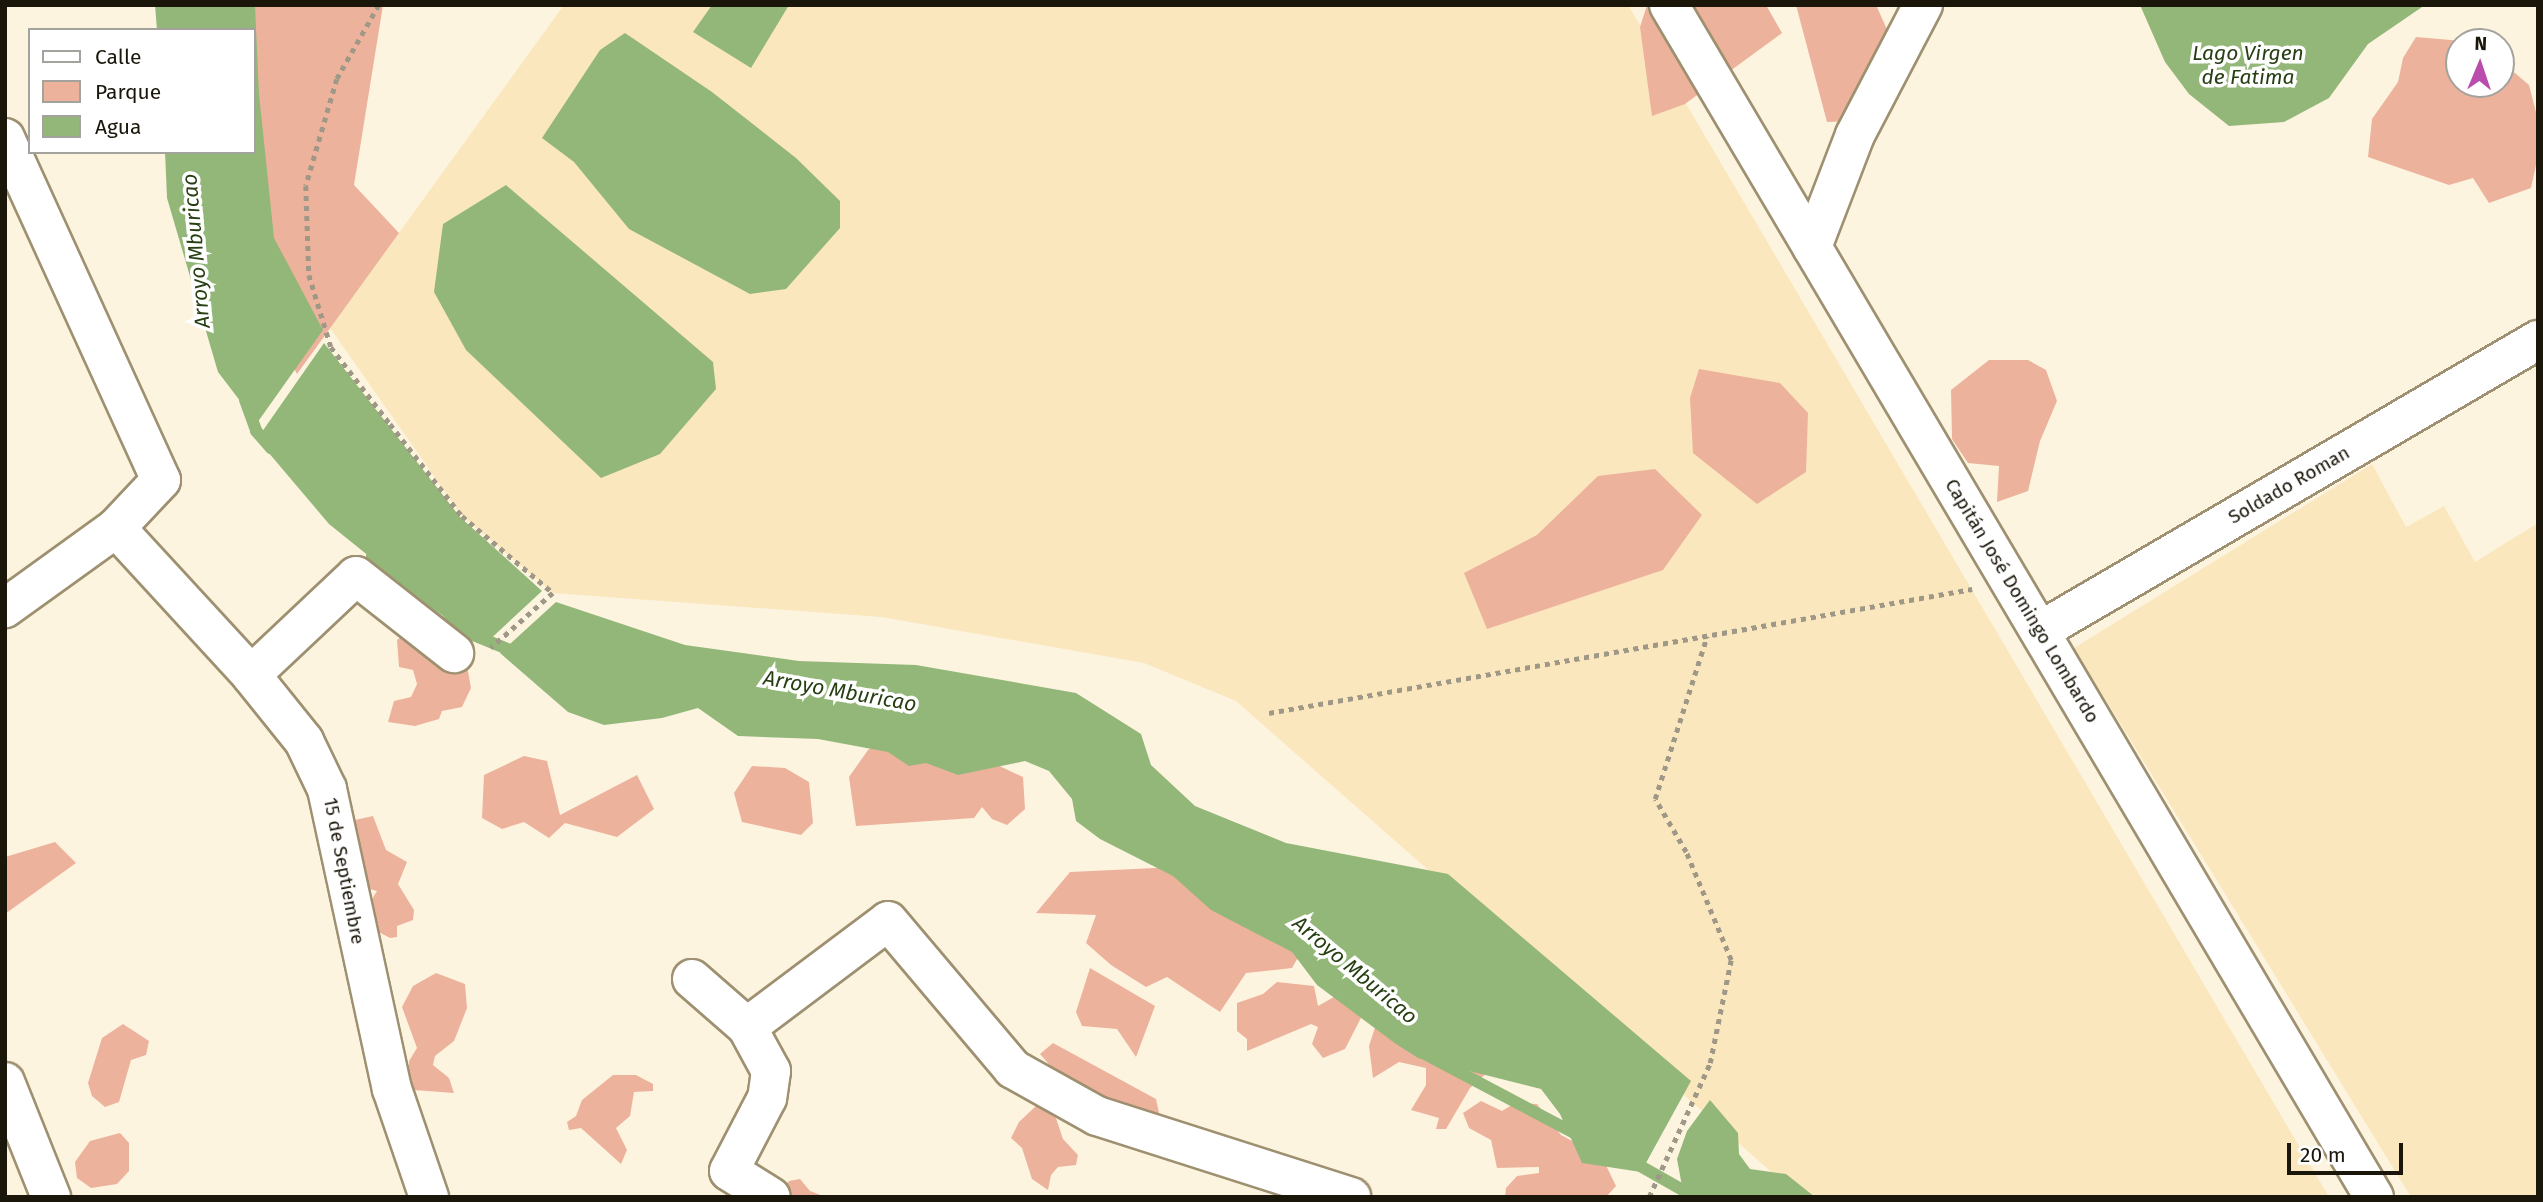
<!DOCTYPE html>
<html>
<head>
<meta charset="utf-8">
<style>
  body { margin:0 }
  #map { position:relative; width:2543px; height:1202px; overflow:hidden; background:#fdf4e0; font-family:"Fira Sans",sans-serif }
  div>[style] { position:absolute }
  [style*='--x'] { left:calc(var(--x)*1px); top:calc(var(--y)*1px); width:calc(var(--w)*1px); rotate:calc(var(--a)*1deg) }
  .built>* { inset:0; background:#fae7be }
  .green>* { inset:0; background:#edb29c }
  .water>* { inset:0; background:#93b779 }
  .stream>* { height:12px; margin:-6px; padding:0 6px; transform-origin:6px; border-radius:6px; background:#93b779 }
  .path>* { height:4.5px; margin-top:-2.25px; transform-origin:0; background:repeating-linear-gradient(90deg,#9f9887 0 5px,transparent 0 10px) }
  .roads { filter:drop-shadow(2px 0 #9e9070) drop-shadow(-2px 0 #9e9070) drop-shadow(0 2px #9e9070) drop-shadow(0 -2px #9e9070) }
  .minor>* { height:38px; margin:-19px; padding:0 19px; transform-origin:19px; border-radius:19px; background:#fff }
  span { translate:-50% -50%; white-space:nowrap; text-align:center; line-height:1.15; -webkit-text-stroke:7px #fff; paint-order:stroke }
  .street-label { font-size:19px; color:#1b160a }
  .water-label { font-size:21px; color:#273f13; font-style:italic }
  .frame { position:absolute; inset:0; border:7px solid #1b160a; pointer-events:none }
  .legend { position:absolute; left:28px; top:28px; width:228px; height:126px; box-sizing:border-box; background:#fff; border:2px solid #a4a29d; margin:0; padding:9px 12px; list-style:none; font-size:21px; color:#1b160a }
  .legend li { display:flex; align-items:center; gap:14px; height:35px }
  .legend b { width:35px; border:2px solid #a4a29d }
  .north { position:absolute; left:2445px; top:28px; width:70px; height:70px; box-sizing:border-box; background:#fff; border:2px solid #a4a29d; border-radius:50%; rotate:2deg; font-size:19px; font-weight:700; line-height:28px; text-align:center; color:#1b160a }
  .north::after { content:''; display:block; margin:auto; width:24px; height:32px; background:#b84dae; clip-path:polygon(50% 0,100% 100%,50% 72%,0 100%) }
  .scale { position:absolute; left:2287px; top:1143px; width:116px; height:32px; box-sizing:border-box; border:4px solid #1b160a; border-top:0; padding-left:9px; font-size:21px; line-height:24px; white-space:nowrap; color:#1b160a; -webkit-text-stroke:5px #fff; paint-order:stroke }
</style>
</head>
<body>
<div id="map">
  <div class="built">
    <div style="clip-path:polygon(564px 5px,1628px 5px,2329px 1197px,1800px 1197px,1236px 701px,1144px 663px,881px 617px,553px 593px,462px 516px,330px 328px)"></div>
    <div style="clip-path:polygon(2372px 464px,2406px 527px,2444px 506px,2475px 562px,2538px 523px,2538px 1197px,2411px 1197px,2074px 648px)"></div>
  </div>
  <div class="green">
    <div style="clip-path:polygon(240px 5px,383px 5px,354px 185px,399px 233px,297px 374px,269px 325px,254px 133px,254px 30px)"></div>
    <div style="clip-path:polygon(1647px 5px,1766px 5px,1782px 33px,1685px 104px,1652px 116px,1640px 27px)"></div>
    <div style="clip-path:polygon(1796px 5px,1876px 5px,1908px 76px,1879px 120px,1827px 122px)"></div>
    <div style="clip-path:polygon(2416px 37px,2474px 42px,2459px 42px,2459px 84px,2501px 84px,2501px 61px,2529px 85px,2538px 120px,2538px 156px,2531px 188px,2489px 203px,2473px 178px,2449px 185px,2368px 157px,2372px 119px,2398px 82px,2403px 58px)"></div>
    <div style="clip-path:polygon(1989px 360px,2028px 360px,2046px 370px,2057px 401px,2040px 441px,2028px 491px,1997px 502px,1999px 466px,1968px 463px,1952px 439px,1951px 390px)"></div>
    <div style="clip-path:polygon(1699px 369px,1780px 383px,1808px 413px,1806px 472px,1757px 504px,1693px 453px,1690px 398px)"></div>
    <div style="clip-path:polygon(1655px 469px,1702px 515px,1663px 570px,1487px 629px,1464px 573px,1537px 535px,1598px 476px)"></div>
    <div style="clip-path:polygon(419px 624px,468px 671px,471px 688px,462px 707px,442px 711px,439px 719px,415px 726px,388px 722px,394px 701px,411px 697px,417px 684px,413px 670px,399px 667px,397px 640px)"></div>
    <div style="clip-path:polygon(893px 733px,948px 742px,1023px 777px,1025px 809px,1007px 825px,992px 819px,982px 807px,974px 818px,856px 826px,849px 777px,868px 750px)"></div>
    <div style="clip-path:polygon(524px 756px,547px 761px,560px 815px,637px 775px,654px 809px,617px 837px,565px 823px,549px 838px,524px 822px,502px 829px,482px 818px,484px 775px)"></div>
    <div style="clip-path:polygon(752px 766px,785px 768px,809px 782px,813px 823px,801px 835px,742px 822px,734px 793px)"></div>
    <div style="clip-path:polygon(373px 816px,386px 850px,407px 862px,398px 884px,414px 910px,413px 920px,397px 926px,397px 937px,390px 938px,375px 930px,367px 907px,377px 891px,366px 888px,360px 852px,346px 822px)"></div>
    <div style="clip-path:polygon(55px 842px,76px 863px,5px 914px,5px 857px)"></div>
    <div style="clip-path:polygon(1177px 867px,1309px 938px,1292px 968px,1246px 973px,1220px 1012px,1167px 977px,1146px 987px,1111px 965px,1086px 943px,1096px 915px,1036px 913px,1070px 872px)"></div>
    <div style="clip-path:polygon(1090px 968px,1155px 1006px,1136px 1057px,1117px 1029px,1082px 1026px,1076px 1012px)"></div>
    <div style="clip-path:polygon(436px 973px,465px 984px,467px 1008px,458px 1031px,454px 1041px,435px 1056px,433px 1065px,449px 1078px,454px 1093px,414px 1090px,409px 1078px,409px 1061px,417px 1048px,402px 1007px,413px 986px)"></div>
    <div style="clip-path:polygon(1277px 982px,1314px 986px,1318px 1006px,1341px 993px,1363px 1014px,1345px 1049px,1323px 1058px,1312px 1044px,1318px 1027px,1311px 1024px,1247px 1051px,1247px 1039px,1237px 1031px,1237px 1003px,1263px 994px)"></div>
    <div style="clip-path:polygon(1383px 1003px,1490px 1070px,1470px 1088px,1446px 1129px,1436px 1129px,1439px 1118px,1411px 1110px,1426px 1085px,1426px 1068px,1399px 1062px,1373px 1078px,1369px 1046px)"></div>
    <div style="clip-path:polygon(123px 1024px,149px 1041px,146px 1055px,131px 1060px,119px 1102px,105px 1107px,92px 1096px,88px 1083px,102px 1038px)"></div>
    <div style="clip-path:polygon(1053px 1043px,1156px 1099px,1161px 1122px,1146px 1123px,1124px 1103px,1104px 1107px,1076px 1095px,1040px 1054px)"></div>
    <div style="clip-path:polygon(613px 1075px,636px 1075px,653px 1084px,653px 1091px,634px 1092px,630px 1116px,616px 1128px,627px 1150px,621px 1164px,581px 1128px,569px 1130px,567px 1122px,576px 1116px,582px 1100px)"></div>
    <div style="clip-path:polygon(1481px 1101px,1502px 1111px,1515px 1103px,1537px 1104px,1561px 1135px,1602px 1157px,1616px 1186px,1606px 1197px,1505px 1197px,1506px 1188px,1517px 1176px,1539px 1173px,1539px 1167px,1497px 1168px,1491px 1140px,1469px 1128px,1463px 1113px)"></div>
    <div style="clip-path:polygon(1037px 1105px,1056px 1118px,1063px 1139px,1078px 1155px,1076px 1165px,1058px 1167px,1051px 1175px,1048px 1190px,1032px 1179px,1022px 1148px,1011px 1138px,1019px 1122px)"></div>
    <div style="clip-path:polygon(120px 1133px,129px 1143px,129px 1171px,117px 1184px,91px 1188px,77px 1178px,75px 1162px,90px 1141px)"></div>
    <div style="clip-path:polygon(800px 1179px,810px 1191px,826px 1197px,775px 1197px,789px 1181px)"></div>
  </div>
  <div class="water">
    <div style="clip-path:polygon(155px 5px,255px 5px,259px 94px,274px 238px,323px 330px,257px 423px,218px 372px,167px 198px,165px 152px,254px 152px,254px 30px,157px 30px)"></div>
    <div style="clip-path:polygon(712px 5px,789px 5px,751px 68px,693px 32px)"></div>
    <div style="clip-path:polygon(2140px 5px,2425px 5px,2368px 44px,2329px 98px,2284px 122px,2229px 126px,2189px 94px,2165px 62px)"></div>
    <div style="clip-path:polygon(625px 33px,712px 92px,796px 158px,840px 201px,840px 228px,786px 289px,750px 294px,629px 229px,574px 162px,542px 138px,600px 50px)"></div>
    <div style="clip-path:polygon(506px 185px,713px 362px,716px 389px,660px 454px,601px 478px,466px 350px,434px 292px,443px 224px)"></div>
    <div style="clip-path:polygon(324px 343px,460px 517px,542px 591px,485px 644px,447px 619px,329px 524px,257px 439px)"></div>
    <div style="clip-path:polygon(556px 602px,685px 645px,799px 661px,916px 665px,1076px 693px,1141px 734px,1151px 765px,1195px 806px,1286px 843px,1448px 874px,1691px 1081px,1641px 1172px,1582px 1163px,1560px 1114px,1541px 1089px,1418px 1058px,1396px 1044px,1317px 985px,1292px 952px,1211px 910px,1173px 876px,1100px 839px,1076px 821px,1072px 799px,1049px 771px,1025px 761px,958px 775px,926px 763px,909px 766px,888px 752px,818px 739px,738px 736px,698px 708px,662px 718px,604px 725px,568px 712px,500px 653px)"></div>
    <div style="clip-path:polygon(1710px 1100px,1738px 1133px,1739px 1154px,1750px 1169px,1786px 1174px,1815px 1197px,1684px 1197px,1677px 1159px,1687px 1131px)"></div>
  </div>
  <div class="stream">
    <div style="--x:245;--y:400;--w:33;--a:70"></div>
    <div style="--x:256;--y:431;--w:23;--a:49"></div>
    <div style="--x:372;--y:556;--w:93;--a:44.1"></div>
    <div style="--x:439;--y:621;--w:87;--a:22.2"></div>
    <div style="--x:1423;--y:1053;--w:178;--a:27.9"></div>
    <div style="--x:1628;--y:1159;--w:77;--a:29.6"></div>
  </div>
  <div class="path">
    <div style="--x:379;--y:5;--w:85;--a:119.6"></div>
    <div style="--x:337;--y:79;--w:111;--a:106.2"></div>
    <div style="--x:306;--y:186;--w:89;--a:88.1"></div>
    <div style="--x:309;--y:275;--w:75;--a:73"></div>
    <div style="--x:331;--y:347;--w:97;--a:52.5"></div>
    <div style="--x:390;--y:424;--w:117;--a:52"></div>
    <div style="--x:462;--y:516;--w:119;--a:40.2"></div>
    <div style="--x:553;--y:593;--w:83;--a:138.4"></div>
    <div style="--x:1269;--y:713;--w:714;--a:-10"></div>
    <div style="--x:1649;--y:1197;--w:147;--a:-65.5"></div>
    <div style="--x:1710;--y:1063;--w:105;--a:-78.5"></div>
    <div style="--x:1731;--y:960;--w:117;--a:-112.6"></div>
    <div style="--x:1686;--y:852;--w:61;--a:-120.3"></div>
    <div style="--x:1655;--y:799;--w:171;--a:-72.3"></div>
  </div>
  <div class="roads">
    <div class="minor">
      <div style="--x:1669;--y:5;--w:1385;--a:59.4"></div>
      <div style="--x:5;--y:138;--w:376;--a:65.5"></div>
      <div style="--x:161;--y:480;--w:66;--a:133.2"></div>
      <div style="--x:116;--y:528;--w:137;--a:144.2"></div>
      <div style="--x:1812;--y:247;--w:120;--a:-69"></div>
      <div style="--x:1855;--y:135;--w:147;--a:-62.4"></div>
      <div style="--x:116;--y:528;--w:200;--a:47.4"></div>
      <div style="--x:251;--y:675;--w:85;--a:51.2"></div>
      <div style="--x:304;--y:741;--w:53;--a:64.4"></div>
      <div style="--x:327;--y:789;--w:307;--a:77.8"></div>
      <div style="--x:392;--y:1089;--w:114;--a:71.1"></div>
      <div style="--x:2040;--y:631;--w:577;--a:-30.3"></div>
      <div style="--x:251;--y:675;--w:144;--a:-43.3"></div>
      <div style="--x:356;--y:576;--w:125;--a:38.2"></div>
      <div style="--x:692;--y:979;--w:73;--a:41.1"></div>
      <div style="--x:747;--y:1027;--w:50;--a:61.4"></div>
      <div style="--x:771;--y:1071;--w:27;--a:98"></div>
      <div style="--x:767;--y:1098;--w:82;--a:117.5"></div>
      <div style="--x:729;--y:1171;--w:49;--a:31.8"></div>
      <div style="--x:747;--y:1027;--w:176;--a:-36.9"></div>
      <div style="--x:888;--y:921;--w:194;--a:49.8"></div>
      <div style="--x:1013;--y:1069;--w:96;--a:29.2"></div>
      <div style="--x:1097;--y:1116;--w:267;--a:17.7"></div>
      <div style="--x:5;--y:1082;--w:124;--a:68.2"></div>
    </div>
  </div>
  <div class="street-label">
    <span style="left:2289px;top:485px;rotate:-30deg">Soldado Roman</span>
    <span style="left:2022px;top:601px;rotate:59deg">Capitán José Domingo Lombardo</span>
    <span style="left:344px;top:871px;rotate:79deg">15 de Septiembre</span>
  </div>
  <div class="water-label">
    <span style="left:2248px;top:65px">Lago Virgen<br>de Fatima</span>
    <span style="left:196px;top:251px;rotate:-95deg">Arroyo Mburicao</span>
    <span style="left:840px;top:691px;rotate:10deg">Arroyo Mburicao</span>
    <span style="left:1355px;top:970px;rotate:40deg">Arroyo Mburicao</span>
  </div>
  <div class="frame"></div>
  <ul class="legend">
  <li><b style="height:9px;background:#fff"></b>Calle</li>
  <li><b style="height:19px;background:#edb29c"></b>Parque</li>
  <li><b style="height:19px;background:#93b779"></b>Agua</li>
  </ul>
  <div class="north">N</div>
  <div class="scale">20 m</div>
</div>
</body>
</html>
